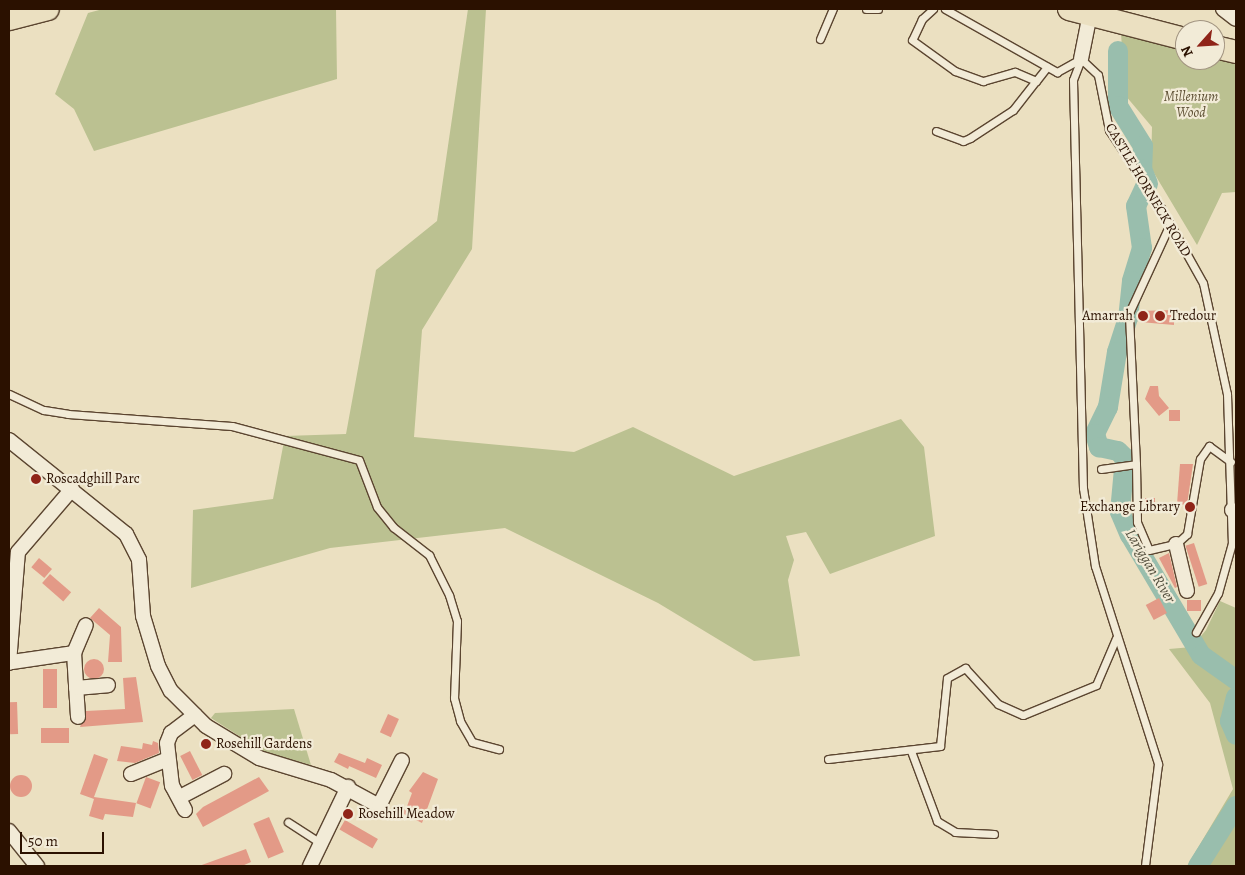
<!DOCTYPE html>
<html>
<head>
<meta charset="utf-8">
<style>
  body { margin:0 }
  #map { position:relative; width:1245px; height:875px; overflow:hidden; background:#ebe0c1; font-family:Alegreya,serif }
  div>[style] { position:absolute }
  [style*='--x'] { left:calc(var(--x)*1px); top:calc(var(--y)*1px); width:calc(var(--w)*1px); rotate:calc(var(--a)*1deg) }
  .green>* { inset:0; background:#bbc191 }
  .river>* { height:20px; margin:-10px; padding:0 10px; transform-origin:10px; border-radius:10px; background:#99bead }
  .building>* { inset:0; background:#e39a87; transform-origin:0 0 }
  .round { border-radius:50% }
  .roads { filter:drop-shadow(1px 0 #5b4530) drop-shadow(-1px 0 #5b4530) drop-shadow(0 1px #5b4530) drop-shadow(0 -1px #5b4530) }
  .service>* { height:7px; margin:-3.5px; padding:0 3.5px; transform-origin:3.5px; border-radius:3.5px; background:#f2ebd7 }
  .minor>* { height:14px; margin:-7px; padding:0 7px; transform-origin:7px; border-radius:7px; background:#f2ebd7 }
  .trunk>* { height:22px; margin:-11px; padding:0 11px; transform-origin:11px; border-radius:11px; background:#ebe0c1 }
  .dots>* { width:14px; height:14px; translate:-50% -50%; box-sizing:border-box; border:2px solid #f2ebd7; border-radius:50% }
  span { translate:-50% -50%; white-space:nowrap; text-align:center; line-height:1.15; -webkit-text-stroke:4.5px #f2ebd7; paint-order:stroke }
  .park-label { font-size:14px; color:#5d4f33; font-style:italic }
  .street-label { font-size:14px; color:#2b1100 }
  .poi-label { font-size:14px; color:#2b1100 }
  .right { translate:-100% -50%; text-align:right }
  .left { translate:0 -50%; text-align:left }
  .water-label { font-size:15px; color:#524e3d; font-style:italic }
  .frame { position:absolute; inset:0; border:10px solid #2b1100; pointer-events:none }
  .north { position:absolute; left:1175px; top:20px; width:50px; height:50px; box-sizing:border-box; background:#f2ebd7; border:1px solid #a29481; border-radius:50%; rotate:244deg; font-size:14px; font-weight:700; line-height:20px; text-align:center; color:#2b1100 }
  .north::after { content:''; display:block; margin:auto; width:18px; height:22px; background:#8f2418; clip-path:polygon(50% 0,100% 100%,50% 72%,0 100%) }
  .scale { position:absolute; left:20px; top:832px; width:84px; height:22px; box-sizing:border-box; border:2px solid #2b1100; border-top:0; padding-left:6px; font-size:15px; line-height:18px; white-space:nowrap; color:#2b1100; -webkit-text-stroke:4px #f2ebd7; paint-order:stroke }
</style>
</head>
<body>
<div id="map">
  <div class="green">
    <div style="clip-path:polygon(103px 9px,336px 9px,337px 79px,94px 151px,74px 109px,55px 94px,88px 13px)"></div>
    <div style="clip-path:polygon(468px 9px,486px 9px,472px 249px,422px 330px,414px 437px,574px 452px,633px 427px,734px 476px,901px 419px,924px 447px,935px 536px,830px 574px,806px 532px,786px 536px,794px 560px,788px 580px,800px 656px,754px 661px,658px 603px,505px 528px,330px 548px,191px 588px,193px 510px,273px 499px,285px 436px,346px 434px,376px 270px,437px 221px)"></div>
    <div style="clip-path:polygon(1121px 33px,1185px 47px,1185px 60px,1215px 60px,1215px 54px,1236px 59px,1236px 192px,1222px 193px,1197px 245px,1151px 168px,1152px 127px,1125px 95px)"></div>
    <div style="clip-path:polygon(1220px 601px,1236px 608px,1236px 866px,1187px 866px,1233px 789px,1210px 703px,1169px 649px,1192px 647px,1206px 630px)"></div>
    <div style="clip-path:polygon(294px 709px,311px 765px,264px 752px,211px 718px,215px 713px)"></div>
  </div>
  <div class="river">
    <div style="--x:1118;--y:51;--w:55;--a:90"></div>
    <div style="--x:1118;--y:106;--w:47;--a:58"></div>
    <div style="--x:1143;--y:146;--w:23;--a:92"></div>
    <div style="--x:1142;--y:169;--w:16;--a:68"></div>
    <div style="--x:1145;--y:187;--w:21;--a:115"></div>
    <div style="--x:1136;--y:206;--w:42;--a:81.9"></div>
    <div style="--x:1142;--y:248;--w:34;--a:107"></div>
    <div style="--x:1132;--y:281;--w:37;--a:96"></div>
    <div style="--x:1128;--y:318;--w:36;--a:108"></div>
    <div style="--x:1117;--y:352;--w:56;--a:99.3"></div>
    <div style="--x:1108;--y:407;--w:30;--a:116"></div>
    <div style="--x:1095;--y:434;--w:14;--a:73"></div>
    <div style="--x:1099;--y:447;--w:19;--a:12"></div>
    <div style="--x:1118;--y:451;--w:10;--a:45"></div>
    <div style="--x:1125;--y:458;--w:54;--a:95.3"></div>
    <div style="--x:1120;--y:512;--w:25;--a:67"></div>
    <div style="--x:1130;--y:535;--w:139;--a:59.4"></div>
    <div style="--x:1201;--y:655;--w:43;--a:35.5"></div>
    <div style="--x:1236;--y:697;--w:25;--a:104"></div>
    <div style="--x:1230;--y:721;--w:15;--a:67"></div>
    <div style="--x:1198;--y:866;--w:71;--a:-57.7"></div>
  </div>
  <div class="building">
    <div style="clip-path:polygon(1174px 310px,1174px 325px,1140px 322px,1139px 311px)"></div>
    <div style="clip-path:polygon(1150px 386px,1158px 386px,1159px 396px,1169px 408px,1159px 416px,1145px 399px)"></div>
    <div style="left:1169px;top:410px;width:11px;height:11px"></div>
    <div style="clip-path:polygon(1180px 464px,1193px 464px,1187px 505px,1177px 504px)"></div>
    <div style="left:1145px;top:498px;width:10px;height:14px"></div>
    <div style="left:1194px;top:543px;width:43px;height:9px;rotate:72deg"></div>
    <div style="clip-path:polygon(1169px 553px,1177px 587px,1175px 588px,1159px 558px)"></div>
    <div style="left:39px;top:558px;width:17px;height:12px;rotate:40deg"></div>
    <div style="left:50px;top:574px;width:28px;height:12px;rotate:41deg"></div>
    <div style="left:1159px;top:598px;width:17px;height:15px;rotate:62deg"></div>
    <div style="left:1187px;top:600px;width:14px;height:11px"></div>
    <div style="clip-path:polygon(99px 608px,121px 627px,122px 662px,108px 662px,110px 635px,90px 618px)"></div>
    <div class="round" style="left:84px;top:659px;width:20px;height:20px"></div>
    <div style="left:43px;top:669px;width:14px;height:39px"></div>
    <div style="clip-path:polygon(136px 677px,143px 722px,80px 727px,86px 711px,125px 709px,123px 678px)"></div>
    <div style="left:17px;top:702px;width:32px;height:8px;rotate:88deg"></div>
    <div style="left:388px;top:714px;width:12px;height:20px;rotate:24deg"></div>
    <div style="left:41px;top:728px;width:28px;height:15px"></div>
    <div style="clip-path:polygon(153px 741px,158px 743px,159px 753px,135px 763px,117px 761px,121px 746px,142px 749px,143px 743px,152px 745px)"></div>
    <div style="left:190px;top:751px;width:27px;height:11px;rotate:63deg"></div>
    <div style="clip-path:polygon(339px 753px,365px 763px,367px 758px,382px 765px,376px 778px,349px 766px,351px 761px,348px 769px,334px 762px)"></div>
    <div style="clip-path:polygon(94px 754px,108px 759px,94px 797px,136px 803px,133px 817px,105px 814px,103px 820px,89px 816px,94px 799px,80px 794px)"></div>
    <div style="clip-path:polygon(423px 772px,438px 779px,422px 823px,398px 811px,406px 809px,412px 793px,409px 791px)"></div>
    <div class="round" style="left:10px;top:775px;width:22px;height:22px"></div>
    <div style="left:146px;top:777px;width:15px;height:28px;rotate:20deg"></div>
    <div style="clip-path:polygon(259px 777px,269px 791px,203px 827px,196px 814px,203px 807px)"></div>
    <div style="left:269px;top:817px;width:38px;height:17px;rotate:67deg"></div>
    <div style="left:345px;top:820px;width:38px;height:11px;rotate:30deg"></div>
    <div style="clip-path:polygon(246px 849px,251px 862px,242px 866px,199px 866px)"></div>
  </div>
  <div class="roads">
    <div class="service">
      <div style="--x:866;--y:9;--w:12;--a:0"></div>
      <div style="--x:933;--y:9;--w:15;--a:138"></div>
      <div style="--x:922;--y:19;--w:23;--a:115"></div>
      <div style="--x:912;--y:40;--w:53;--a:35.8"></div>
      <div style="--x:955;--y:71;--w:30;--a:20"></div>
      <div style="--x:983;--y:81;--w:33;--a:-16"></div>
      <div style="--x:1015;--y:72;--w:23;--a:23"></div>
      <div style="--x:1036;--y:81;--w:18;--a:-52"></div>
      <div style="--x:945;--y:9;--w:129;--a:29.4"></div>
      <div style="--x:1057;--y:72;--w:26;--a:-29"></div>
      <div style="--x:820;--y:39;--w:33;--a:-67"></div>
      <div style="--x:1081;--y:59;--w:22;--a:111"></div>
      <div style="--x:1073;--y:80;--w:408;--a:88.6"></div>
      <div style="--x:1083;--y:488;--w:79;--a:81.3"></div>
      <div style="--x:1095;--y:566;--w:208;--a:72.3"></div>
      <div style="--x:1158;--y:764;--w:103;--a:97.3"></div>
      <div style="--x:1081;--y:59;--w:23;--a:43"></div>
      <div style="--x:1098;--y:75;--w:56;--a:78.7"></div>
      <div style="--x:1109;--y:130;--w:94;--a:56.3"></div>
      <div style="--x:1161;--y:208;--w:86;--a:60.8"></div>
      <div style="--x:1203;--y:283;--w:114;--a:77.8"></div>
      <div style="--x:1227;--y:394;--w:149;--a:88.1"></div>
      <div style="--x:1232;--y:543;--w:52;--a:105.6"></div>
      <div style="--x:1218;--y:593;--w:45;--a:119.4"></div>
      <div style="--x:936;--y:131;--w:29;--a:20"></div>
      <div style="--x:963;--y:141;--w:8;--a:-23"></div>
      <div style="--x:970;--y:138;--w:51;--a:-33.1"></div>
      <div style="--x:1013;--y:110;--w:37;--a:-52"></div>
      <div style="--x:9;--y:394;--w:38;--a:25"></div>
      <div style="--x:44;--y:410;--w:24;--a:9"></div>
      <div style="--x:68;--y:414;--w:164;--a:4.2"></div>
      <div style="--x:232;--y:426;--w:131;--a:15"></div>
      <div style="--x:359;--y:460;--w:50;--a:69"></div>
      <div style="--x:377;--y:507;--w:26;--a:51"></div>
      <div style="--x:393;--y:527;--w:46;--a:37.9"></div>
      <div style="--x:429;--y:555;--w:45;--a:63.4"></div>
      <div style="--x:449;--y:595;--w:27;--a:73"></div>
      <div style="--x:457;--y:621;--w:77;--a:92.2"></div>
      <div style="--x:454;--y:698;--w:24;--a:75"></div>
      <div style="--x:460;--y:721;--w:24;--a:60"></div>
      <div style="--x:472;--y:742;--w:28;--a:15"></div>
      <div style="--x:1136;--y:464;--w:151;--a:-92.7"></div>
      <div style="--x:1129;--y:313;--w:98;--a:-65.3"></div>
      <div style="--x:1101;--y:469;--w:35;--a:-8"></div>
      <div style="--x:1136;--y:464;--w:58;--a:89"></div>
      <div style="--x:1137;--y:522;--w:30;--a:67"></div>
      <div style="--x:1149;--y:550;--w:28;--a:-13"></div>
      <div style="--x:1176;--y:544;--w:15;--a:-42"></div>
      <div style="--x:1187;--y:534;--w:76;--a:-80.2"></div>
      <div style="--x:1200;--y:459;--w:16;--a:-55"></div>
      <div style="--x:1209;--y:446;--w:27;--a:36"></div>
      <div style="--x:911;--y:751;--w:75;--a:69.6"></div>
      <div style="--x:937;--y:821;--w:21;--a:31"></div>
      <div style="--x:955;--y:832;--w:39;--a:3"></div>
      <div style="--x:828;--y:759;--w:113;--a:-6.6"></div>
      <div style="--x:940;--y:746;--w:68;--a:-84.1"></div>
      <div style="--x:947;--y:678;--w:21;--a:-29"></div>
      <div style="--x:965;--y:668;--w:49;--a:47.5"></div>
      <div style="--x:998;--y:704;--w:27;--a:24"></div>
      <div style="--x:1023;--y:715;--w:79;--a:-22.3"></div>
      <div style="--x:1096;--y:685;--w:51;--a:-66.9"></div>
      <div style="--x:288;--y:822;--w:37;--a:33"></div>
    </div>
    <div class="minor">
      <div style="--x:1223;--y:9;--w:16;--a:38"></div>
      <div style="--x:1081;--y:59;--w:46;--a:-78.7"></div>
      <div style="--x:9;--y:440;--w:150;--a:38.8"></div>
      <div style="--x:126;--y:534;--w:29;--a:63"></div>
      <div style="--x:139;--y:560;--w:56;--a:85.9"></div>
      <div style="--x:143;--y:616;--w:52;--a:73.3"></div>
      <div style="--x:158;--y:666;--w:28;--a:63"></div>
      <div style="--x:171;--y:691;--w:49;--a:45"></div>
      <div style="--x:206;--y:726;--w:62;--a:31.1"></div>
      <div style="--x:259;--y:758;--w:75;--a:17"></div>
      <div style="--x:331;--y:780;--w:55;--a:28.4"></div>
      <div style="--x:379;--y:806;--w:51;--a:-63.4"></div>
      <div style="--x:1232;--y:510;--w:4;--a:27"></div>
      <div style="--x:1176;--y:544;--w:48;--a:76.8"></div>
      <div style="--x:74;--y:653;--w:64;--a:86.4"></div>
      <div style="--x:12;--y:662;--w:63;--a:-8.3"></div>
      <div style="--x:74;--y:653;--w:30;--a:-67"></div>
      <div style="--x:9;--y:663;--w:111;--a:-85.4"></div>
      <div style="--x:18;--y:552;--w:83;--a:-49.4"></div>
      <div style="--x:76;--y:688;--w:32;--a:-5"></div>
      <div style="--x:131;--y:774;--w:38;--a:-22"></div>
      <div style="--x:180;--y:797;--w:50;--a:-27.6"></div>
      <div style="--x:185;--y:810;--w:27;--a:-118"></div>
      <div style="--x:172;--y:786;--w:43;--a:-96.6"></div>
      <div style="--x:167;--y:743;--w:11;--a:-68"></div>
      <div style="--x:171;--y:733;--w:30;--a:-37"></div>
      <div style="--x:9;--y:831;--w:45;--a:51.3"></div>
      <div style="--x:310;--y:866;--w:88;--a:-64.3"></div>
    </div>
    <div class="trunk">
      <div style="--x:1069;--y:9;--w:120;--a:14.5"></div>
      <div style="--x:9;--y:19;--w:40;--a:-14.4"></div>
      <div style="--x:1215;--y:47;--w:22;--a:13"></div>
    </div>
  </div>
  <div class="dots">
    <div style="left:1143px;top:316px;background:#8f2418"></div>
    <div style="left:1160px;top:316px;background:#8f2418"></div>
    <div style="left:36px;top:479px;background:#8f2418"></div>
    <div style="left:1190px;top:507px;background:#8f2418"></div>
    <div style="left:206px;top:744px;background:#8f2418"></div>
    <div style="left:348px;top:814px;background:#8f2418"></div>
  </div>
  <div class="park-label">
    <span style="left:1191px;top:105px">Millenium<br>Wood</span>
  </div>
  <div class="street-label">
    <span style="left:1148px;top:190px;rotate:59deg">CASTLE HORNECK ROAD</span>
  </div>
  <div class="poi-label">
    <span class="right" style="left:1133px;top:316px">Amarrah</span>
    <span class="left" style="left:1170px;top:316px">Tredour</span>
    <span class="left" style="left:46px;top:479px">Roscadghill Parc</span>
    <span class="right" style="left:1180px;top:507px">Exchange Library</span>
    <span class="left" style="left:216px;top:744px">Rosehill Gardens</span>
    <span class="left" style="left:358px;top:814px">Rosehill Meadow</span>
  </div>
  <div class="water-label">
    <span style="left:1150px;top:566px;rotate:59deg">Lariggan River</span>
  </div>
  <div class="frame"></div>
  <div class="north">N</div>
  <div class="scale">50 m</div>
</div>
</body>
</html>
